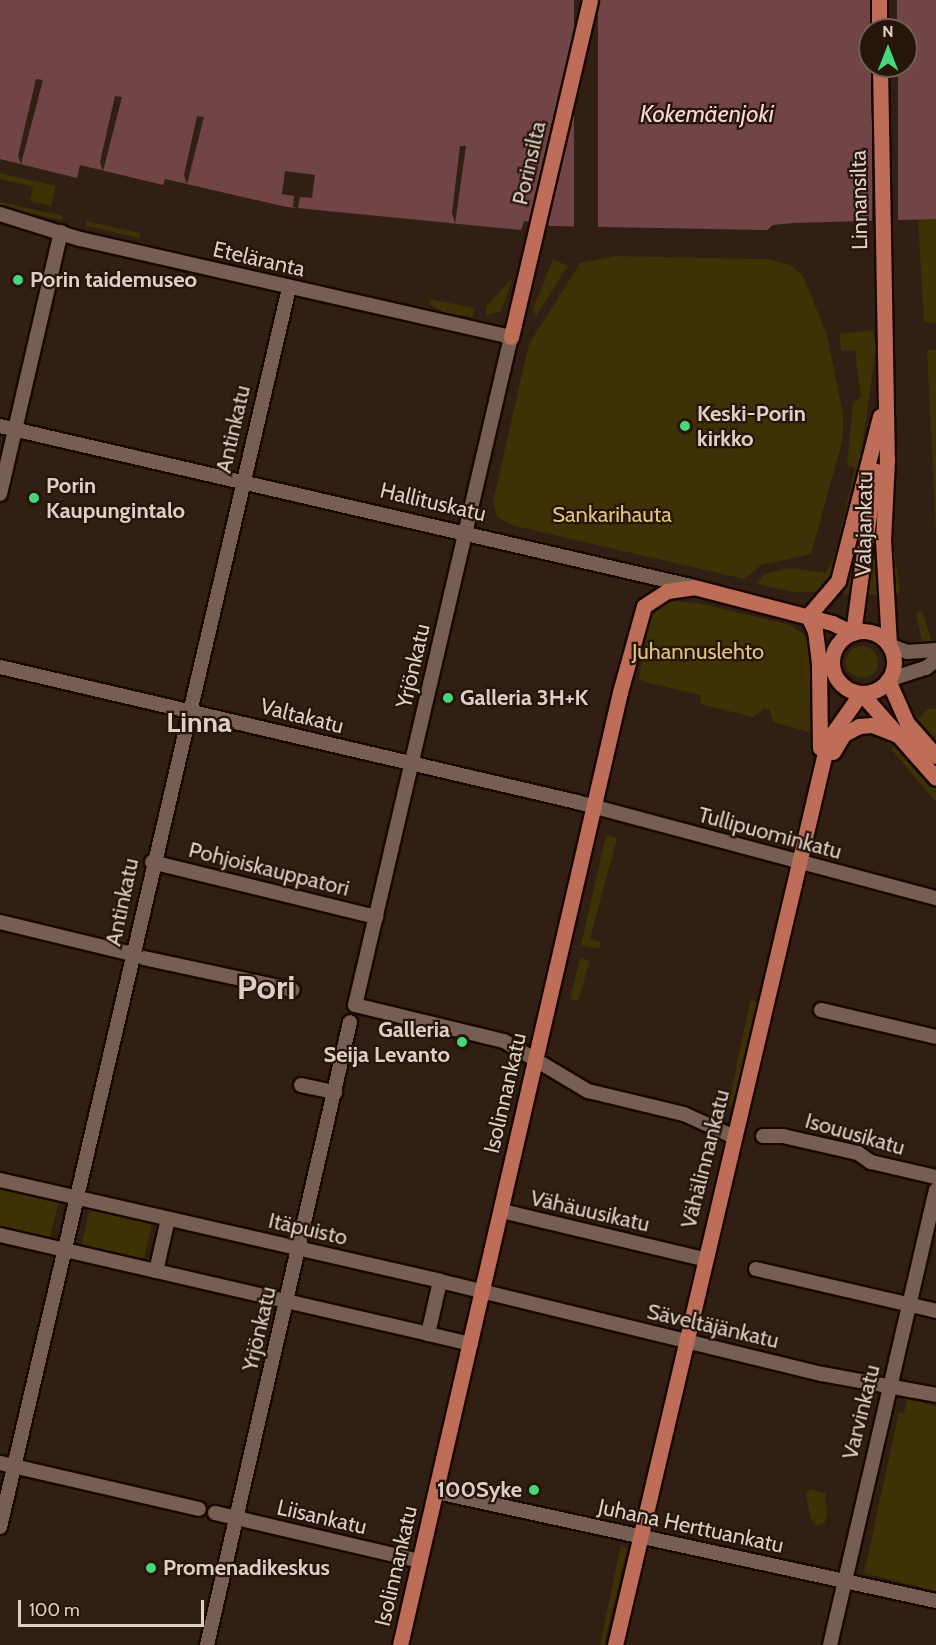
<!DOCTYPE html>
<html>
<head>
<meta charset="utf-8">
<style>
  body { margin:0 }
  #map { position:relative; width:936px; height:1645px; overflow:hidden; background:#311f13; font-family:Cabin,sans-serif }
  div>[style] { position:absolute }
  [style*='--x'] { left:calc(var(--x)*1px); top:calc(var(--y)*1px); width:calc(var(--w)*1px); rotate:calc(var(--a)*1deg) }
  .green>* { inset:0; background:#3d3105; transform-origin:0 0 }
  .round { border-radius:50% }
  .water>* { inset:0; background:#714448 }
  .pier>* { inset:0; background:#311f13; transform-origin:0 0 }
  .roads { filter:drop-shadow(2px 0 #190801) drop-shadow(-2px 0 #190801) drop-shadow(0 2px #190801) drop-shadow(0 -2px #190801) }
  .minor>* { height:14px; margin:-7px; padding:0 7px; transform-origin:7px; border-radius:7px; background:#765f52 }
  .major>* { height:15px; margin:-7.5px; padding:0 7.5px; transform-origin:7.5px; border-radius:7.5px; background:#be6d59 }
  .major>.ring { margin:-7.5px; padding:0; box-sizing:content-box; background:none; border:15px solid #be6d59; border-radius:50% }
  .dots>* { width:16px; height:16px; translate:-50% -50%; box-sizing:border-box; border:3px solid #271509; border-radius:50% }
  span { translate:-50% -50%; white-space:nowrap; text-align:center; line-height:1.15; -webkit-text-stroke:4.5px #271509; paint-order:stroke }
  .street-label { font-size:22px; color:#dccfc8 }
  .poi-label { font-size:22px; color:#dccfc8; font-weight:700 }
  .left { translate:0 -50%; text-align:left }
  .right { translate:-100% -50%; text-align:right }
  .park-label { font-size:22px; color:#dbc57f }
  .water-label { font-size:24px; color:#f8d7d9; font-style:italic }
  .district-label { font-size:28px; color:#dccfc8; font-weight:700 }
  .town-label { font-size:34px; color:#dccfc8; font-weight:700 }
  .north { position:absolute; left:858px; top:18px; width:60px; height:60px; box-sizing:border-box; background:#271509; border:2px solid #6f5f55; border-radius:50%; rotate:0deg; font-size:16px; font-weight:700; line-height:24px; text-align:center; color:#dccfc8 }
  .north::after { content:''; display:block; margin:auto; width:21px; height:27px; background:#45d77a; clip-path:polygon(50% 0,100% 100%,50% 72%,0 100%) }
  .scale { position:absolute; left:18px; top:1600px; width:186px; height:27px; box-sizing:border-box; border:3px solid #dccfc8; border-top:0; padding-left:8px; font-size:18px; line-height:21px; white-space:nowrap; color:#dccfc8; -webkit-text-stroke:4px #271509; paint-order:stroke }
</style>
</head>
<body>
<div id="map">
  <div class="green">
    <div style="clip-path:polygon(0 173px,56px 186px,51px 206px,30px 201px,33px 187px,0 179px)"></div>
    <div style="clip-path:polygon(0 202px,63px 216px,62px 220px,0 207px)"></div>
    <div style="clip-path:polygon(936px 218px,936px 323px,924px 322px,918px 219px)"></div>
    <div style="left:87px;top:221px;width:55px;height:5px;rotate:13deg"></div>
    <div style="clip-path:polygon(615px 256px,767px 259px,791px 265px,803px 276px,827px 335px,843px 414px,843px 438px,811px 554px,761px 565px,744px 579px,511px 525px,497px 516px,493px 502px,529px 344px,580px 263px)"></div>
    <div style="clip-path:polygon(553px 259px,568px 266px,536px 316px,533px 309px)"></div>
    <div style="clip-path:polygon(513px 278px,501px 311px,485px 316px,487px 305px)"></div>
    <div style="clip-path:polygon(429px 299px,475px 308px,473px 317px,445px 313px,430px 305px)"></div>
    <div style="clip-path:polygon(873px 330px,876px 347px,859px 470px,831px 580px,824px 592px,794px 592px,756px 584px,764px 574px,789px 568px,826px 573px,835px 554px,855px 468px,847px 465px,853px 402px,861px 397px,855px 350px,841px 351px,839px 334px)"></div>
    <div style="clip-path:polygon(927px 350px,936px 350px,936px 533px)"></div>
    <div style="clip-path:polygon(894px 459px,892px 534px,900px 590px,897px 595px,892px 596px,888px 555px)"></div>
    <div style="clip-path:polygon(881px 468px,878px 595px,862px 594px)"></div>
    <div style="clip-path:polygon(861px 516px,852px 594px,839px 593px,843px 582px)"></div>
    <div style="clip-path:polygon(669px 601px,698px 603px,790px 625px,803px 634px,810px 644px,816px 734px,773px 722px,770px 710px,764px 709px,753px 717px,700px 704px,701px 695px,644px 682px,639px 678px,649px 622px,657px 610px)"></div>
    <div style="clip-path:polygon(922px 611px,932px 643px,923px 646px,916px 614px)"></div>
    <div class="round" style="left:846px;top:646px;width:32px;height:32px"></div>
    <div style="clip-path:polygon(928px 709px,936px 709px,936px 746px,915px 721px)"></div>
    <div style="clip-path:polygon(894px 740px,936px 783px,936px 802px,892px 750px)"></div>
    <div style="clip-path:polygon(606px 835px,617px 838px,590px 939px,601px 942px,599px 949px,581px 945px)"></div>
    <div style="clip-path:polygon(580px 958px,590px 961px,578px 1001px,570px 999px)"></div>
    <div style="clip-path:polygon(754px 1000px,758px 1005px,733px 1107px,728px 1106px,750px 1002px)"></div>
    <div style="clip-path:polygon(0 1187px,59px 1200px,50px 1238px,0 1226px)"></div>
    <div style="left:90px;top:1208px;width:64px;height:40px;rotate:13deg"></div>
    <div style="clip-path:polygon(907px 1399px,936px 1406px,936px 1591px,864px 1573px,899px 1412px,904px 1413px)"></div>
    <div style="clip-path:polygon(810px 1489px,825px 1493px,827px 1513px,825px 1522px,817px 1526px,811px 1519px,806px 1494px)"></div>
    <div style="clip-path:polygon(621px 1545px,627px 1548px,604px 1645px,600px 1645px)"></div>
  </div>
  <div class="water">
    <div style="clip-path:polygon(evenodd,0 0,936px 0,936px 219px,794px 223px,773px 225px,767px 230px,551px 226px,524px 221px,521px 230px,511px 229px,287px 207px,165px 179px,163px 185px,80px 165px,77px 178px,0 159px,0 0,870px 30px,906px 30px,906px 66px,870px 66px,870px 30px)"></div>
  </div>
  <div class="pier">
    <div style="left:574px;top:0;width:24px;height:230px"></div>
    <div style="left:871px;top:0;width:26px;height:30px"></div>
    <div style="left:872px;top:66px;width:26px;height:158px"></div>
    <div style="clip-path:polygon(36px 79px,43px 80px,21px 164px,18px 156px)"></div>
    <div style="clip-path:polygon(115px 96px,122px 97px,103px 171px,100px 162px)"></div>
    <div style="clip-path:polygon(197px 116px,204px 117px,187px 184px,184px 175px)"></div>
    <div style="clip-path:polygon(460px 146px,466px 146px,455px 224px,452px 213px)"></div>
    <div style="clip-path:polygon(285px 171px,315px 175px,312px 198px,300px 197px,298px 208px,293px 207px,294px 196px,282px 194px)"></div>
  </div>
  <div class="roads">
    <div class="minor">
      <div style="--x:0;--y:214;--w:84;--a:17.4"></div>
      <div style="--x:80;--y:239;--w:442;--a:12.8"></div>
      <div style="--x:511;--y:337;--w:686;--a:103.14"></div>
      <div style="--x:355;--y:1005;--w:153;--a:13.6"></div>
      <div style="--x:504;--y:1041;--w:98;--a:30.8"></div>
      <div style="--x:588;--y:1091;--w:99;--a:13.5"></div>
      <div style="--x:684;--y:1114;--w:55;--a:24.7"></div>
      <div style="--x:0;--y:426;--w:709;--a:13.04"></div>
      <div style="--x:0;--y:494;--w:269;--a:-76.9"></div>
      <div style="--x:889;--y:645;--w:19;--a:21"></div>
      <div style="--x:907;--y:652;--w:29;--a:-4"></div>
      <div style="--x:0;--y:667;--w:593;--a:13.17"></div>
      <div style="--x:577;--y:802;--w:372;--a:15"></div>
      <div style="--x:888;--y:680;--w:40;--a:-18"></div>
      <div style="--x:926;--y:668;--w:13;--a:-39"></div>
      <div style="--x:152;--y:862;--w:231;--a:13.8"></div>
      <div style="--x:0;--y:922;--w:136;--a:13.6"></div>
      <div style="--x:144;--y:958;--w:152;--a:12.1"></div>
      <div style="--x:821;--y:1010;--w:118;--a:13.2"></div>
      <div style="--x:301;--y:1085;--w:35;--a:12"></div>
      <div style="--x:763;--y:1136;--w:20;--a:0"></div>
      <div style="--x:783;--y:1136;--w:77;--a:12.8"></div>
      <div style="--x:858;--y:1153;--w:16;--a:35"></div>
      <div style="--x:871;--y:1162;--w:67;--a:13"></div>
      <div style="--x:0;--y:1180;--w:451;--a:12.9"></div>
      <div style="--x:502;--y:1211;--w:208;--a:13.4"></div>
      <div style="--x:0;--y:1235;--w:160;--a:13"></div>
      <div style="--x:156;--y:1271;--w:53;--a:-77"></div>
      <div style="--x:756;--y:1269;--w:185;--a:13.1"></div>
      <div style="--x:156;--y:1271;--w:279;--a:13"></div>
      <div style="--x:471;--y:1344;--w:44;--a:-166.9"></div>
      <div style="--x:428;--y:1334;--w:54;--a:-77.2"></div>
      <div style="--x:440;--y:1281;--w:393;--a:13.7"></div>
      <div style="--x:822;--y:1374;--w:116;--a:10.4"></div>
      <div style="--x:0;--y:1463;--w:204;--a:13"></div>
      <div style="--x:437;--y:1492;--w:511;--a:12.32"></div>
      <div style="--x:215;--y:1513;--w:211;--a:13.2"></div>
      <div style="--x:0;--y:1527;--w:1272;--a:-76.87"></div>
      <div style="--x:207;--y:1645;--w:639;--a:-77.07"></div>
      <div style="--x:830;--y:1645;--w:467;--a:-76.9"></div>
    </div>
    <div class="major">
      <div style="--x:879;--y:0;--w:30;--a:90"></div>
      <div style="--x:880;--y:66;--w:393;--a:89"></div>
      <div style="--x:887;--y:459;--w:81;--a:92.8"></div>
      <div style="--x:883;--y:540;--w:105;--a:86.7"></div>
      <div style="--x:511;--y:337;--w:346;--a:-76.8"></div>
      <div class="ring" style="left:832px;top:631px;width:47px;height:47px"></div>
      <div style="--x:853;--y:633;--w:164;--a:-82.3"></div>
      <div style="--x:888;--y:680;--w:47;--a:66.2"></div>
      <div style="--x:907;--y:723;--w:44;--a:48.7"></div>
      <div style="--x:861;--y:693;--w:113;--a:48.6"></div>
      <div style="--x:820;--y:748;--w:85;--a:-90.7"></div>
      <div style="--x:819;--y:663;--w:32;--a:-97"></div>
      <div style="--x:815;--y:631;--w:17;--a:-115"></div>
      <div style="--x:808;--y:616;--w:46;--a:-49.4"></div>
      <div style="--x:838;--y:581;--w:170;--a:-75.7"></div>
      <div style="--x:833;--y:752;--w:21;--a:-59"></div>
      <div style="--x:844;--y:734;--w:17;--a:-28"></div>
      <div style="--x:859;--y:726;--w:13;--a:-4"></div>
      <div style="--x:872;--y:725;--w:25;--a:21"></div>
      <div style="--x:400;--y:1645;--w:978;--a:-77"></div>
      <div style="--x:620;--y:692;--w:89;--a:-74.4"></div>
      <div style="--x:644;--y:606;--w:27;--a:-33"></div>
      <div style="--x:667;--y:591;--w:27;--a:-8"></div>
      <div style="--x:694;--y:587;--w:143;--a:14.6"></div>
      <div style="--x:832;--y:623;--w:23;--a:25"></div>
      <div style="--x:615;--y:1645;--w:930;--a:-76.76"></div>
      <div style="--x:828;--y:740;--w:57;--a:-54.9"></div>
    </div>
  </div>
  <div class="dots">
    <div style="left:18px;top:280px;background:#45d77a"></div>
    <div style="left:685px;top:426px;background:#45d77a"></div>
    <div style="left:34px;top:498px;background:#45d77a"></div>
    <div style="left:448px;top:698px;background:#45d77a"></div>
    <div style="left:462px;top:1042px;background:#45d77a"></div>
    <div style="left:534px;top:1490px;background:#45d77a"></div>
    <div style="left:151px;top:1568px;background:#45d77a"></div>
  </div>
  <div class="street-label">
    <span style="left:529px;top:163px;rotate:-77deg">Porinsilta</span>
    <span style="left:859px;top:200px;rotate:-91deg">Linnansilta</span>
    <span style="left:259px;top:259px;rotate:13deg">Eteläranta</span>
    <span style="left:233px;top:429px;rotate:-77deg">Antinkatu</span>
    <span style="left:433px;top:502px;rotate:13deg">Hallituskatu</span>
    <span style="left:864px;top:524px;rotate:-89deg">Valajankatu</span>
    <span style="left:413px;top:666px;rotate:-77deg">Yrjönkatu</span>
    <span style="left:302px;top:716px;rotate:14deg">Valtakatu</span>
    <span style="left:770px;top:833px;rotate:15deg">Tullipuominkatu</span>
    <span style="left:269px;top:869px;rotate:14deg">Pohjoiskauppatori</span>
    <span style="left:122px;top:902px;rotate:-78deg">Antinkatu</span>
    <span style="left:505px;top:1093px;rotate:-77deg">Isolinnankatu</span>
    <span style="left:855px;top:1134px;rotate:16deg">Isouusikatu</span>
    <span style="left:705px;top:1159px;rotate:-76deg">Vähälinnankatu</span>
    <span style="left:590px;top:1211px;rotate:13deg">Vähäuusikatu</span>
    <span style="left:308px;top:1229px;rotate:13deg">Itäpuisto</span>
    <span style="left:713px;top:1326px;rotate:13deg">Säveltäjänkatu</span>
    <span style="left:259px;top:1329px;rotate:-77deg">Yrjönkatu</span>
    <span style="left:861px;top:1412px;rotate:-76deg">Varvinkatu</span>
    <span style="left:322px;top:1517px;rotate:13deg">Liisankatu</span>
    <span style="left:691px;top:1526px;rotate:12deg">Juhana Herttuankatu</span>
    <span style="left:396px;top:1566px;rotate:-77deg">Isolinnankatu</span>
  </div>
  <div class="poi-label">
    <span class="left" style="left:30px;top:280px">Porin taidemuseo</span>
    <span class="left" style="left:697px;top:426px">Keski-Porin<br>kirkko</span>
    <span class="left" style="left:46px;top:498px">Porin<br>Kaupungintalo</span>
    <span class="left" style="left:460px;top:698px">Galleria 3H+K</span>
    <span class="right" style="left:450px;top:1042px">Galleria<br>Seija Levanto</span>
    <span class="right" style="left:522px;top:1490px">100Syke</span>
    <span class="left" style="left:163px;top:1568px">Promenadikeskus</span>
  </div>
  <div class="park-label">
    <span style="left:612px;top:515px">Sankarihauta</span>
    <span style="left:698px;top:652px">Juhannuslehto</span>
  </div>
  <div class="water-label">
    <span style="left:707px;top:114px">Kokemäenjoki</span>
  </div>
  <div class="district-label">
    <span style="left:199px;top:722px">Linna</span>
  </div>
  <div class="town-label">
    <span style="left:266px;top:988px">Pori</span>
  </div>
  <div class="north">N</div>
  <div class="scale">100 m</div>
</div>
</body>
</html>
